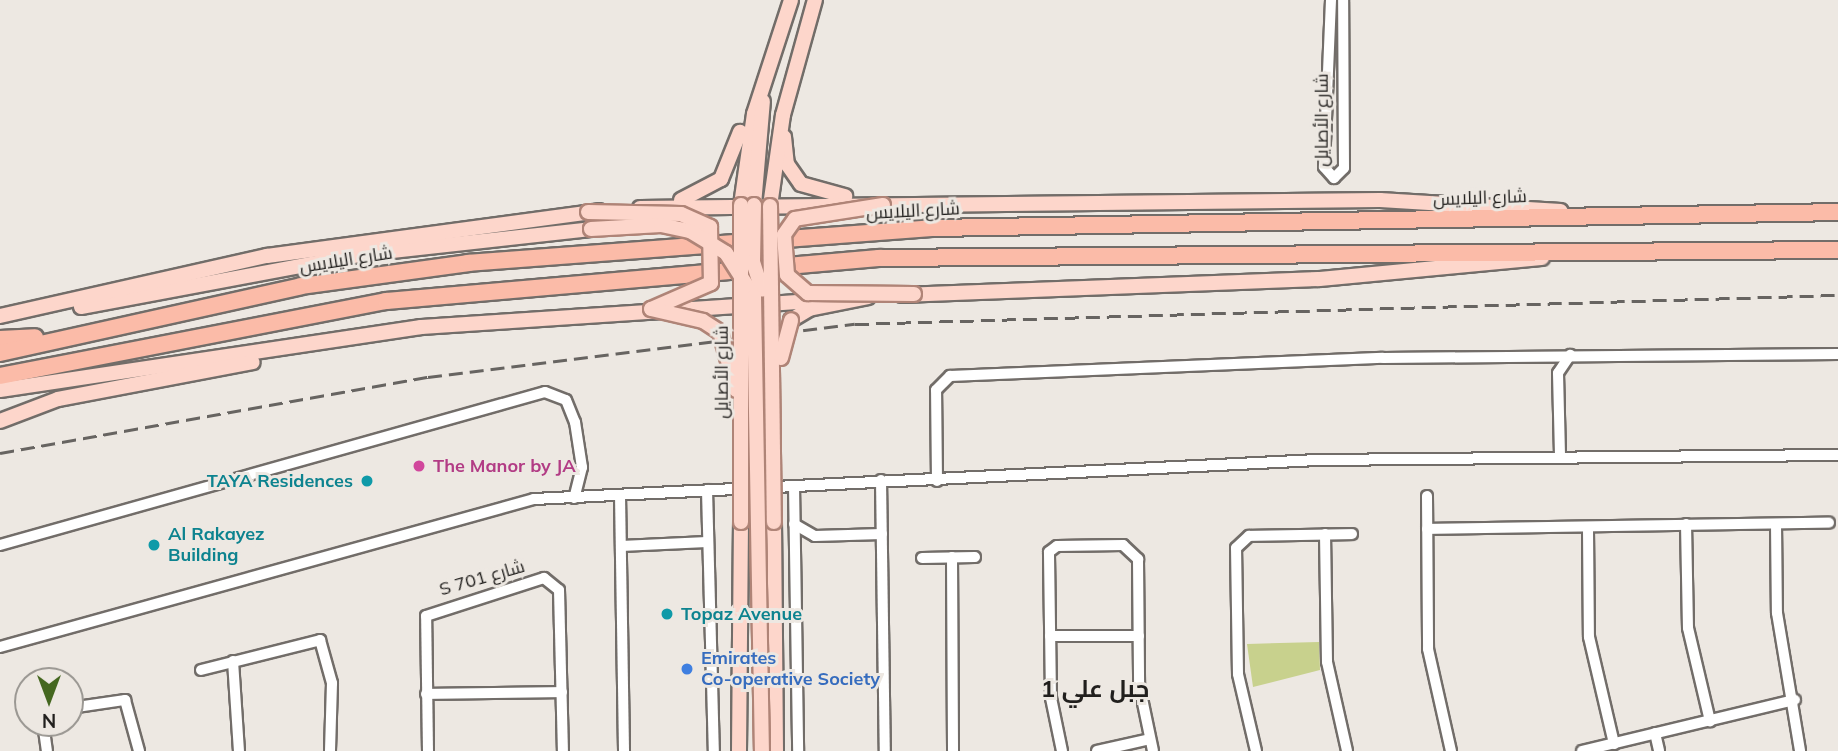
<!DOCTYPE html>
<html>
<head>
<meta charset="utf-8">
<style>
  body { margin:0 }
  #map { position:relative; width:1838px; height:751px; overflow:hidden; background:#ede8e2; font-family:Mulish,Cairo,sans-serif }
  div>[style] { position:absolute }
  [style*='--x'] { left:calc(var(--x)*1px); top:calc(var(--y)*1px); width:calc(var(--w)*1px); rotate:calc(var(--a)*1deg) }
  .green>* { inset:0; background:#c8d18d }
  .roads { filter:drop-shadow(2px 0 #726d69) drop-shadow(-2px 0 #726d69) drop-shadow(0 2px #726d69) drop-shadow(0 -2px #726d69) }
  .minor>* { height:10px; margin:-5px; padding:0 5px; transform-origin:5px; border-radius:5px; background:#fff }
  .major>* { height:14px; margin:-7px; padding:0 7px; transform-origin:7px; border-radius:7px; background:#fdd6cb }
  .highway>* { height:16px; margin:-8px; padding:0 8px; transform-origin:8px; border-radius:8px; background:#fbbba8 }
  .rail>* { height:2.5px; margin-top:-1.25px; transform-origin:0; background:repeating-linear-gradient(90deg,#676461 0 14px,transparent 0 21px) }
  .bridges { filter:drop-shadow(2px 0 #af8477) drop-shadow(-2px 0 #af8477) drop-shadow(0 2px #af8477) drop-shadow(0 -2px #af8477) }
  .major-bridge>* { height:14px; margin:-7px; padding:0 7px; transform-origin:7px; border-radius:7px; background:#fdd6cb }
  .dots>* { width:19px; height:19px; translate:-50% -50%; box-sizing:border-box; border:4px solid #ede8e2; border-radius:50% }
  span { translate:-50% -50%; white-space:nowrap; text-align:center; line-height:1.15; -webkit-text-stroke:6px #ede8e2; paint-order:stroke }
  .street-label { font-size:18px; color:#211f1d }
  .hotel-label { font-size:18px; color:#b23c85; font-weight:700 }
  .left { translate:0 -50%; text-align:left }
  .culture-label { font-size:18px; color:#0d838f; font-weight:700 }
  .right { translate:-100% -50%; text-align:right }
  .shop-label { font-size:18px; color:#366cbe; font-weight:700 }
  .district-label { font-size:24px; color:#211f1d; font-weight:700 }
  .north { position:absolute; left:14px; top:667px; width:70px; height:70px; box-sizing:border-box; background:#ede8e2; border:2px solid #9b9893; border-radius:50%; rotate:180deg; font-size:19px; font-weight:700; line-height:28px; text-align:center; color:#211f1d }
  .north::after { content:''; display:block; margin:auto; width:24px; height:32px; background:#44671f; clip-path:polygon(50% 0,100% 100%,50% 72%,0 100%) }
</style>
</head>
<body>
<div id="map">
  <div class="green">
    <div style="clip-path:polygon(1319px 642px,1320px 670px,1253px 687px,1247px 644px)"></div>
  </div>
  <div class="roads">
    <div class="minor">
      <div style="--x:1331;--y:0;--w:167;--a:92.4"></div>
      <div style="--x:1324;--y:167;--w:15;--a:48"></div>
      <div style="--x:1334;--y:178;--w:14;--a:-45"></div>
      <div style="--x:1344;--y:168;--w:168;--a:-90.3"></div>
      <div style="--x:1560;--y:455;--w:82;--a:-91.4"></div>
      <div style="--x:1558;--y:373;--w:22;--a:-56"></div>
      <div style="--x:881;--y:480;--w:271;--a:89.2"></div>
      <div style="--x:937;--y:481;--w:91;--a:-90.6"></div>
      <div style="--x:936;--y:390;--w:20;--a:-45"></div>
      <div style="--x:950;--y:376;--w:433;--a:-2.4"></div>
      <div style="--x:1383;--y:358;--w:455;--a:-0.5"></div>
      <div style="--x:794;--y:486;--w:265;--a:89.1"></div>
      <div style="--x:707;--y:490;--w:261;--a:88.5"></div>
      <div style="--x:620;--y:495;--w:256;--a:89.1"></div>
      <div style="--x:1427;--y:496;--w:153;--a:89.6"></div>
      <div style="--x:1428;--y:649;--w:105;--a:77.3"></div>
      <div style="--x:794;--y:524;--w:24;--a:30"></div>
      <div style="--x:815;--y:536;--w:67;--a:-1.7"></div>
      <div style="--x:1686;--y:524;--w:104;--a:88.9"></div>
      <div style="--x:1688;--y:628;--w:96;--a:76.7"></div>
      <div style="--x:1776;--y:524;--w:89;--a:89.4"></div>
      <div style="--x:1777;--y:613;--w:140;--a:80.5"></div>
      <div style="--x:1427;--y:529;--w:402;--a:-0.9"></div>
      <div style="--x:1588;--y:530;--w:107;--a:89.5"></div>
      <div style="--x:1589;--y:637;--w:110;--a:76.8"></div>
      <div style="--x:1325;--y:534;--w:128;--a:89.1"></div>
      <div style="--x:1327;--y:662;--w:91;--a:77.3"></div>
      <div style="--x:0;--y:545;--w:566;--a:-15.68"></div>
      <div style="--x:545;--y:392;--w:22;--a:21"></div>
      <div style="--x:566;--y:400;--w:24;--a:68"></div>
      <div style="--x:575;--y:422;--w:46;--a:81.2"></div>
      <div style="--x:582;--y:467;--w:32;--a:104"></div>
      <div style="--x:621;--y:546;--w:86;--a:-2.7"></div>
      <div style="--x:952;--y:557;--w:194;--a:89.7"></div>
      <div style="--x:922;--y:558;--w:53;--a:-1.1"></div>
      <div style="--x:1050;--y:636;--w:89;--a:0"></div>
      <div style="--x:0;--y:647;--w:554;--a:-15.49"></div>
      <div style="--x:534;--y:499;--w:784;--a:-2.85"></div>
      <div style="--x:1317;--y:460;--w:521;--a:-0.55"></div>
      <div style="--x:233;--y:661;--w:90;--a:86.2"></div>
      <div style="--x:201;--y:670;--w:123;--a:-14.1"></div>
      <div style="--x:320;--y:640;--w:45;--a:74.4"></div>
      <div style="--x:332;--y:683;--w:68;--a:91.7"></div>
      <div style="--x:426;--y:694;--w:136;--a:-0.8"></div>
      <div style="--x:70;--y:708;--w:56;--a:-8.3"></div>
      <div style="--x:125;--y:700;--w:53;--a:74.6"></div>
      <div style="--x:43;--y:723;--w:28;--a:82"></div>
      <div style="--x:1655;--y:733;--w:18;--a:77"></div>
      <div style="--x:428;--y:751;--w:135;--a:-90.8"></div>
      <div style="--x:426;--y:616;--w:124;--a:-17.9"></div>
      <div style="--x:544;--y:578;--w:19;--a:39"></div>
      <div style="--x:559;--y:590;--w:161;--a:88.6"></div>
      <div style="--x:1062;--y:751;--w:54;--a:-101.7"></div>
      <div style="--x:1051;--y:698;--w:146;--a:-90.8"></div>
      <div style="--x:1049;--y:552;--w:10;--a:-37"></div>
      <div style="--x:1057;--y:546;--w:66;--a:-0.9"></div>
      <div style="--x:1123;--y:545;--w:21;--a:43"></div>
      <div style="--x:1138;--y:559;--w:125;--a:89.5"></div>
      <div style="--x:1139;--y:684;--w:68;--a:78.2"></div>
      <div style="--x:1097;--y:751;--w:54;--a:-12.8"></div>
      <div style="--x:1256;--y:751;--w:79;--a:-103.2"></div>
      <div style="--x:1238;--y:674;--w:126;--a:-90.9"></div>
      <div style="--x:1236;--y:548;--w:18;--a:-43"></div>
      <div style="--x:1249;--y:536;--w:103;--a:-1.1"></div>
      <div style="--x:1582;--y:751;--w:219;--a:-13.5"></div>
    </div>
    <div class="major">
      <div style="--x:784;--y:137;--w:27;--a:84"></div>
      <div style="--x:787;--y:164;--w:24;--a:55"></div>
      <div style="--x:801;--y:184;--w:46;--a:15.3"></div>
      <div style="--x:681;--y:200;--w:45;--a:-27.7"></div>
      <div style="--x:721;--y:179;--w:51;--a:-68"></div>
      <div style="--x:741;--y:205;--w:92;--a:-81.9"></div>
      <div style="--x:754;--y:114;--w:120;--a:-72"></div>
      <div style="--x:754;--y:205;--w:104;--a:-85.1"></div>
      <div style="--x:770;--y:206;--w:92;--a:-81.9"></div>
      <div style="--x:783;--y:115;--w:119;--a:-74.5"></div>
      <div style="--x:640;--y:208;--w:740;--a:-0.62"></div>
      <div style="--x:1380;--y:200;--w:181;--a:3.5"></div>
      <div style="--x:902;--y:295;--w:417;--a:-2.2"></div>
      <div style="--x:1319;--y:279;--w:224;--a:-5.4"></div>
      <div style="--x:81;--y:307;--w:289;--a:-10.6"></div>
      <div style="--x:365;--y:254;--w:227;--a:-6.3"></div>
      <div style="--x:0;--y:316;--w:274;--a:-12.7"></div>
      <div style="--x:267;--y:256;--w:335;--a:-7.7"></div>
      <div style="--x:791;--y:320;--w:21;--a:-31"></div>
      <div style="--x:809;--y:309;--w:60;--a:-11.5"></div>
      <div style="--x:0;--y:390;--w:426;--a:-8.5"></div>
      <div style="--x:421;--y:327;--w:423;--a:-3.8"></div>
      <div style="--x:0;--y:421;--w:62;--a:-20.8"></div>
      <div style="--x:58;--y:399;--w:198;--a:-10.7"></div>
      <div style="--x:774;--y:522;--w:229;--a:89.5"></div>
      <div style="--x:739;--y:751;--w:229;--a:-89.5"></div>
    </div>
    <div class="highway">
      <div style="--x:0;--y:339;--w:35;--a:-3"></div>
      <div style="--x:0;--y:353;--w:308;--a:-12.5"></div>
      <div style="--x:301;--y:286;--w:169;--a:-7.8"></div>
      <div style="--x:468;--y:263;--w:467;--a:-4.3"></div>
      <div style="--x:934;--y:228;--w:904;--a:-1.01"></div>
      <div style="--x:0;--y:376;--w:393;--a:-11"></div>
      <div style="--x:386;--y:301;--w:495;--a:-5"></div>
      <div style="--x:879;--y:258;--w:959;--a:-0.48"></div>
    </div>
  </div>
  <div class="rail">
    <div style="--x:0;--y:453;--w:435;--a:-10.1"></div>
    <div style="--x:428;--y:377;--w:430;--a:-7.1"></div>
    <div style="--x:855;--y:324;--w:983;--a:-1.69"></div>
  </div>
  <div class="bridges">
    <div class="major-bridge">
      <div style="--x:754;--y:205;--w:57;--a:91"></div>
      <div style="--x:753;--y:262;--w:29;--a:72"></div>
      <div style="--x:883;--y:205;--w:89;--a:171"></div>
      <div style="--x:795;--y:219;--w:19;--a:125"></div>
      <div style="--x:784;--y:235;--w:40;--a:85.7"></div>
      <div style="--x:787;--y:275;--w:28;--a:41"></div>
      <div style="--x:808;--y:293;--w:106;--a:0.5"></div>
      <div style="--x:770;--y:206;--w:316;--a:89.3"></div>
      <div style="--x:588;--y:212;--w:93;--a:1.2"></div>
      <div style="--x:681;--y:214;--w:32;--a:24"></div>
      <div style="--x:710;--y:227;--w:56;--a:89"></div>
      <div style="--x:711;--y:283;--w:65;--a:156.6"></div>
      <div style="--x:591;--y:229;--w:70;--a:-3.3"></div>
      <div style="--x:661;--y:225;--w:30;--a:12"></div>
      <div style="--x:690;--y:231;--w:42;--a:31.4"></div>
      <div style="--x:726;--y:253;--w:52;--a:57.5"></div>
      <div style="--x:754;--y:297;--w:454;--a:89"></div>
      <div style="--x:651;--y:309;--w:53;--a:13"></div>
      <div style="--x:703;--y:321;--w:20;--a:33"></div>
      <div style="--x:720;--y:332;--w:60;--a:74.6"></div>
      <div style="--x:781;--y:358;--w:39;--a:-75"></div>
      <div style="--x:741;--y:522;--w:317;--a:-90"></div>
    </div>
  </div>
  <div class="dots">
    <div style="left:419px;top:466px;background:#d1479c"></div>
    <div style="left:367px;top:481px;background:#0f9aa8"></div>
    <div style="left:154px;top:545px;background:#0f9aa8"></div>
    <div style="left:667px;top:614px;background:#0f9aa8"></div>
    <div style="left:687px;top:669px;background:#3f7fe0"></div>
  </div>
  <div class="street-label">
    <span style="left:1322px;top:120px;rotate:-90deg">شارع الأصايل</span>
    <span style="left:1480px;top:198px;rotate:-2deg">شارع اليلايس</span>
    <span style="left:913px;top:211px;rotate:-3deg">شارع اليلايس</span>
    <span style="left:346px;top:260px;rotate:-9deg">شارع اليلايس</span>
    <span style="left:722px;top:372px;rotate:-90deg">شارع الأصايل</span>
    <span style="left:482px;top:578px;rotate:-16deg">S 701 شارع</span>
  </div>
  <div class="hotel-label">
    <span class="left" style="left:433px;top:466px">The Manor by JA</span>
  </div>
  <div class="culture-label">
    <span class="right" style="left:353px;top:481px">TAYA Residences</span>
    <span class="left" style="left:168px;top:545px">Al Rakayez<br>Building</span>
    <span class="left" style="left:681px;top:614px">Topaz Avenue</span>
  </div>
  <div class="shop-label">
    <span class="left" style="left:701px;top:669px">Emirates<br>Co-operative Society</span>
  </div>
  <div class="district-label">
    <span style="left:1095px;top:689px">جبل علي 1</span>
  </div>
  <div class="north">N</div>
</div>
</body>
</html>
